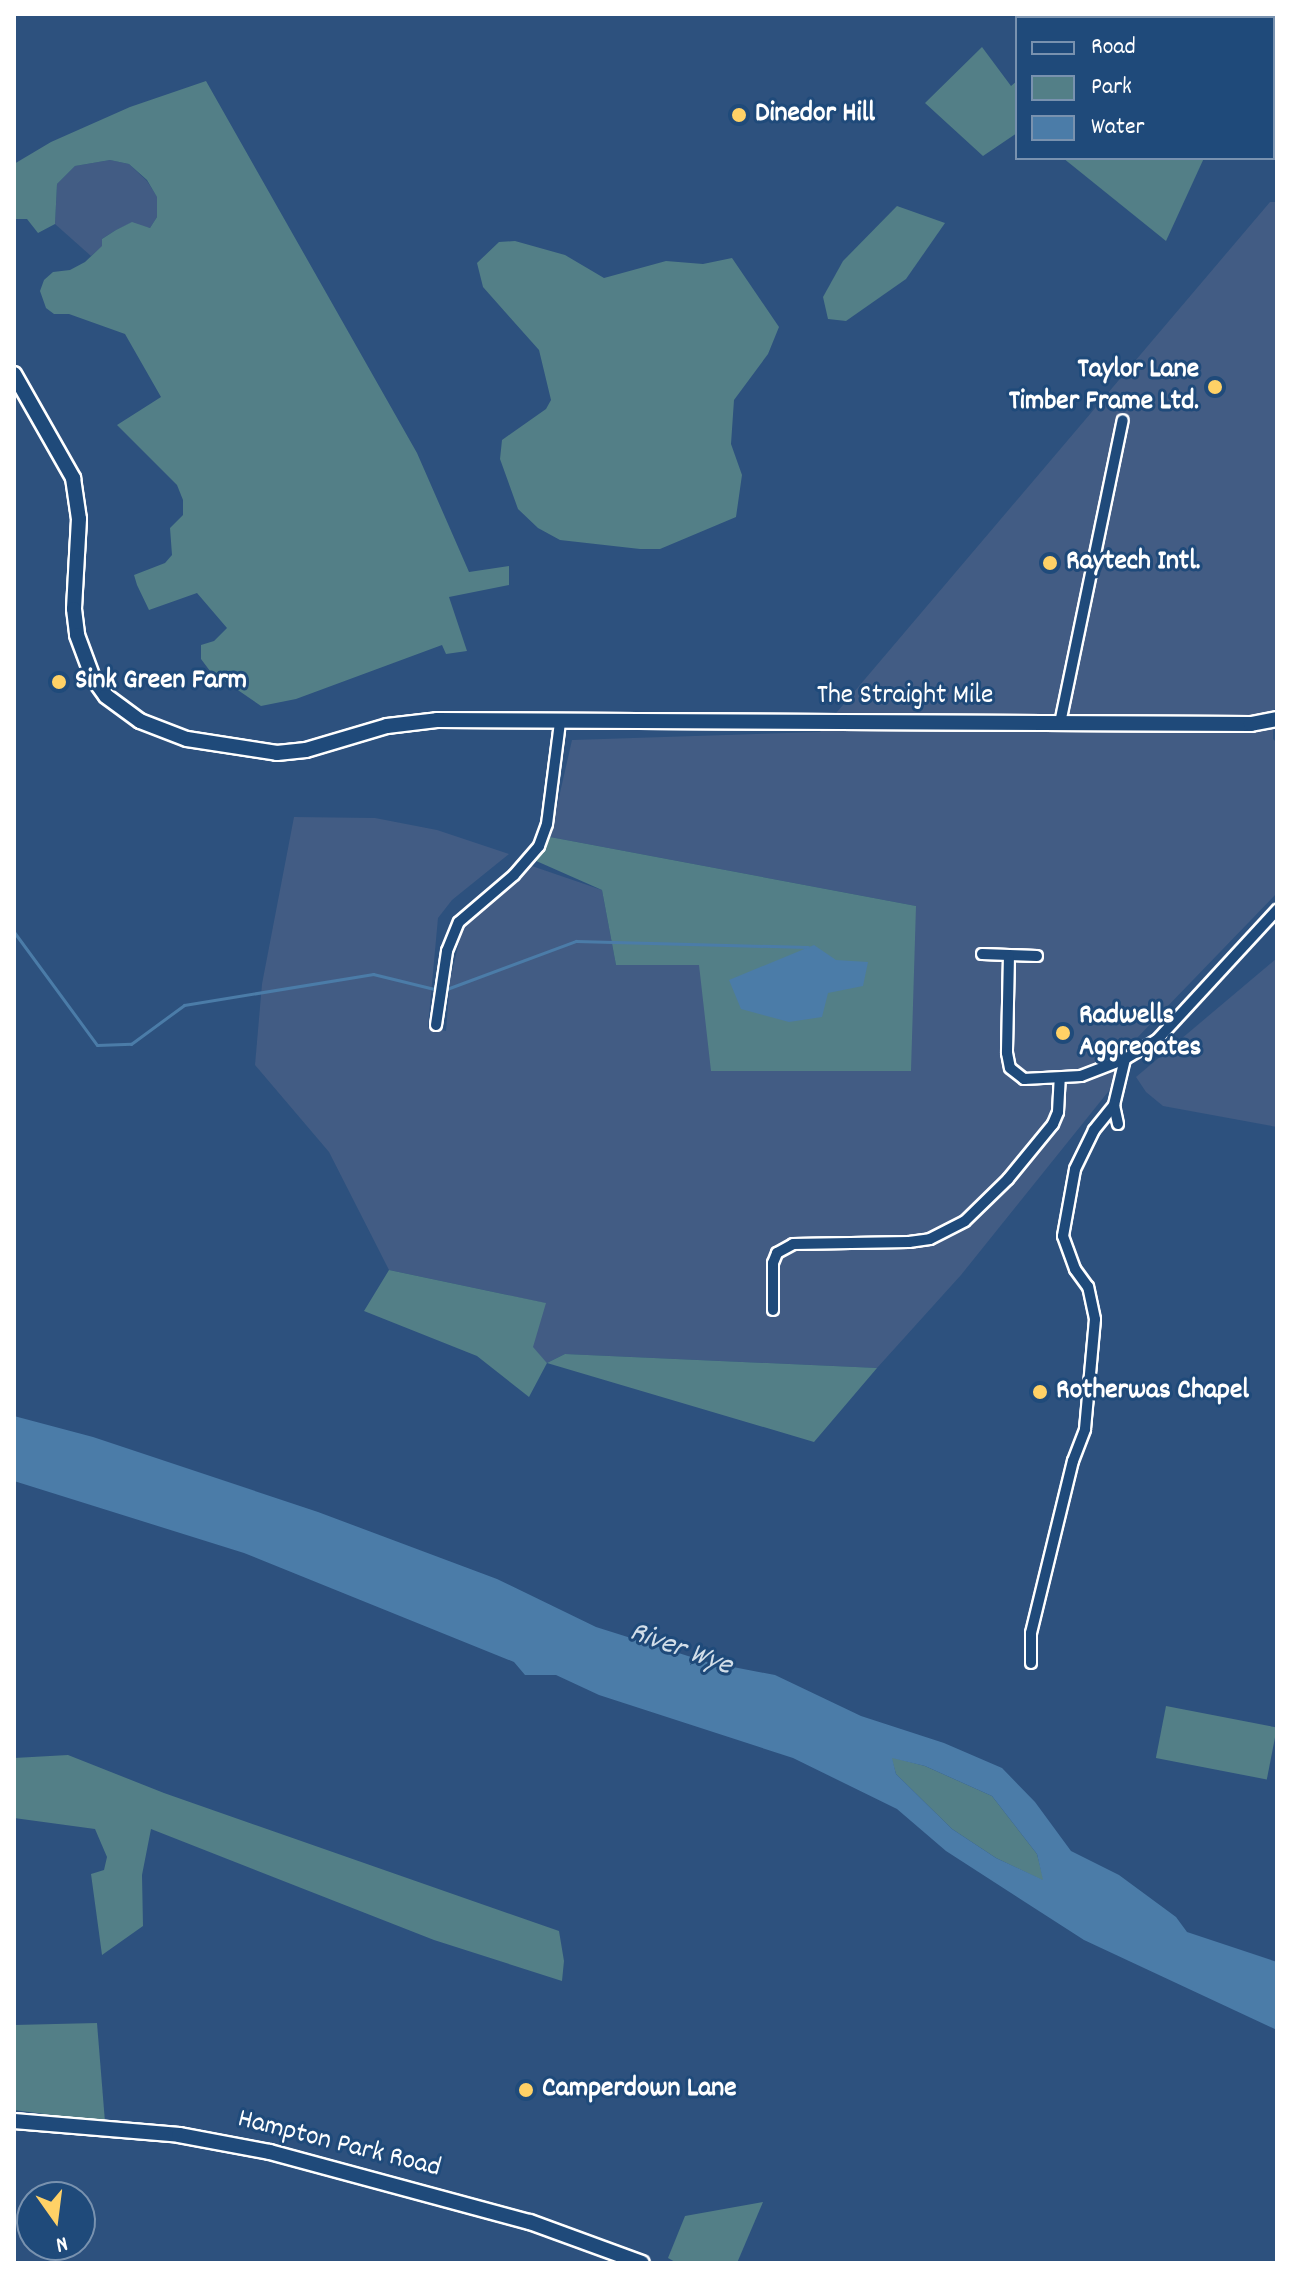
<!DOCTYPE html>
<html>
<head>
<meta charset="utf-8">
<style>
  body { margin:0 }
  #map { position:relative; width:1291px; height:2277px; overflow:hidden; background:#2d517e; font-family:Dekko,sans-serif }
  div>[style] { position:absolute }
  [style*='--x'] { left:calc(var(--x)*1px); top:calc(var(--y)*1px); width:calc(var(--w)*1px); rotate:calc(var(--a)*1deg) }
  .built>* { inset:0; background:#425c84 }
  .green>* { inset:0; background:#537f87; transform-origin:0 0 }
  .water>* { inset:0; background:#4b7ca8 }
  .stream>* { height:3px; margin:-1.5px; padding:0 1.5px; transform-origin:1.5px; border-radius:1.5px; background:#4b7ca8 }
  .roads { filter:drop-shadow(2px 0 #fff) drop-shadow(-2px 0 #fff) drop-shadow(0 2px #fff) drop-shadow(0 -2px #fff) }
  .minor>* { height:10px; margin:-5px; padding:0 5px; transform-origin:5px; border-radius:5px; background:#1f4a7a }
  .secondary>* { height:14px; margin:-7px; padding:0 7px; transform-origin:7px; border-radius:7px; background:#1f4a7a }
  .dots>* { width:22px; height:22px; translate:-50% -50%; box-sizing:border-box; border:4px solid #1f4a7a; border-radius:50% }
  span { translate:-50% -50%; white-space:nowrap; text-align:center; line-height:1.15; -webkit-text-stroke:6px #1f4a7a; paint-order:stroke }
  .poi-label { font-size:28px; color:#fff; font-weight:700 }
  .left { translate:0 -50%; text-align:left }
  .right { translate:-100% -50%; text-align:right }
  .street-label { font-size:28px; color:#fff }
  .water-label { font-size:30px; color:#d2dee9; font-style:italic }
  .frame { position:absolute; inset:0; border:16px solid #fff; pointer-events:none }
  .legend { position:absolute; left:1015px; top:16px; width:260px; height:144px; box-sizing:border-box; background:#1f4a7a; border:2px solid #7992af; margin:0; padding:10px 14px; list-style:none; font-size:24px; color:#fff }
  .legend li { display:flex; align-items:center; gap:16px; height:40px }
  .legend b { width:40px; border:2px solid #7992af }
  .north { position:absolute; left:16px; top:2181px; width:80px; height:80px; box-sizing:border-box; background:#1f4a7a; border:2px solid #7992af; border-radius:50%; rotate:166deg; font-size:22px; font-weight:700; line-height:32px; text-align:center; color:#fff }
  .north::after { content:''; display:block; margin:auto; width:28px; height:36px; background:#ffd166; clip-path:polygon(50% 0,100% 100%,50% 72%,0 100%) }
</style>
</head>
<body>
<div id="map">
  <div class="built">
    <div style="clip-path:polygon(110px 160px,129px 164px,147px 181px,158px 198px,157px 217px,150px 228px,131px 223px,116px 230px,102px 239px,103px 246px,91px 256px,55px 224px,57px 184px,75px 166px)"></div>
    <div style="clip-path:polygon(1270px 202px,1277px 202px,1277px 706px,1273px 711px,1273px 739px,1277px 743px,1277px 893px,1136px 1039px,1112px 1087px,961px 1275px,877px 1368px,565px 1354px,547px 1363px,532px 1347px,545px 1303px,389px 1270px,329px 1152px,255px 1065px,262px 984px,294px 817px,375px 818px,437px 830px,509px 854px,452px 900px,438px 918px,428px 1027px,446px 1031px,450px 980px,461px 934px,472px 916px,529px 865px,602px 890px,616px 965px,699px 965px,916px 906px,550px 837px,572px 740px,820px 732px)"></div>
    <div style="clip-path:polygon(1277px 958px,1277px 1127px,1163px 1106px,1146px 1092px,1136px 1077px)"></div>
  </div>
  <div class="green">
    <div style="left:1087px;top:14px;width:166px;height:6px"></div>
    <div style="clip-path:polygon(982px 47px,1011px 86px,1017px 81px,1017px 133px,983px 156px,925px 103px)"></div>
    <div style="clip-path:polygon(206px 81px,417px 453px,469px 572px,509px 566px,509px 585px,449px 597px,467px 651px,446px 654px,442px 645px,296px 699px,261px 706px,210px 671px,201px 659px,201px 645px,214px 641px,227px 628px,197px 593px,149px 610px,137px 585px,134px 575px,165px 563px,172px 555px,170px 528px,183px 515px,183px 500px,177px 485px,117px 425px,161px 397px,125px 334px,69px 314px,54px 314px,46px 308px,40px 291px,44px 280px,53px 272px,70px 270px,85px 262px,102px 246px,102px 239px,116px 230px,132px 222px,150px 228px,157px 217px,157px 197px,147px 180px,129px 164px,110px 160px,75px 166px,57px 184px,55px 224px,38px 233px,27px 219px,14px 219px,14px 164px,51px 142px,130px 107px)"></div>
    <div style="clip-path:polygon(1063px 158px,1204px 158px,1166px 241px)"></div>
    <div style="clip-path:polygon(897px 206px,945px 223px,906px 279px,846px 321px,828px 319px,823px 297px,843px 261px)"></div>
    <div style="clip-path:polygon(515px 241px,565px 255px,604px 278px,666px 261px,703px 264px,732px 258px,779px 327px,768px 354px,734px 400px,731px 444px,742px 475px,736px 517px,660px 549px,640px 549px,560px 540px,538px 528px,518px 509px,500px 459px,502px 440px,546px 409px,551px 400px,539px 350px,483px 287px,477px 263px,499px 242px)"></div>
    <div style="clip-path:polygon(550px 837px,916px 906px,911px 1071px,711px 1071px,699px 965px,616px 965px,602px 890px,534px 860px)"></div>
    <div style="clip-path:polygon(389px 1270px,546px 1303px,533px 1347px,547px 1363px,565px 1354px,877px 1368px,814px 1442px,547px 1363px,529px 1397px,477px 1356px,364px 1311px)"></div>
    <div style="left:1166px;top:1706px;width:113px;height:53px;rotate:11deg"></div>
    <div style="clip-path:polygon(68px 1755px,164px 1793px,559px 1931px,564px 1961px,562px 1981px,434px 1940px,151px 1829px,142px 1875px,143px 1926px,102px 1955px,91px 1874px,104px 1870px,107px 1857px,95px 1829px,14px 1818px,14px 1758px)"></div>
    <div style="clip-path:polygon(891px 1757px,925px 1766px,992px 1796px,1037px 1854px,1044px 1881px,996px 1858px,952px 1829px,896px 1774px)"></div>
    <div style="clip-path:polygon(97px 2023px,105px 2122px,14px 2110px,14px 2025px)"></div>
    <div style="clip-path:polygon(763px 2202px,737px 2263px,677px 2263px,668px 2258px,685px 2216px)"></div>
  </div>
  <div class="water">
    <div style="clip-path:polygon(814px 945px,836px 960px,868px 962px,863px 986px,828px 993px,822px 1017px,789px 1022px,741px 1009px,729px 980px)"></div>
    <div style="clip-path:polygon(evenodd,14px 1416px,93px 1437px,318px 1512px,497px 1579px,596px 1627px,707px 1662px,775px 1675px,861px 1716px,944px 1743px,1002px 1768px,1035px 1802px,1071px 1851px,1119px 1875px,1176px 1917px,1187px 1932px,1277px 1962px,1277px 2030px,1084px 1940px,946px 1851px,897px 1809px,793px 1758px,599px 1695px,556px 1675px,525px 1675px,514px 1662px,244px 1553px,14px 1481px,14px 1416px,892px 1758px,925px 1766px,992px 1796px,1037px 1854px,1043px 1880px,996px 1858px,952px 1829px,896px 1774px,892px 1758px)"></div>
  </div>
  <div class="stream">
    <div style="--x:14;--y:932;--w:140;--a:53.7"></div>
    <div style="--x:97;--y:1045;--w:34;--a:-2"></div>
    <div style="--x:131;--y:1044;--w:66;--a:-36.3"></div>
    <div style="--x:184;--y:1005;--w:192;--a:-9.3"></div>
    <div style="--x:373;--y:974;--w:63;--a:13.8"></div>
    <div style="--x:444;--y:990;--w:141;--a:-20.4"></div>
    <div style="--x:576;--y:941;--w:232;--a:1.5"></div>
  </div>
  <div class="roads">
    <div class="minor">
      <div style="--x:1060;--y:723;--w:309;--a:-78.3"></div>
      <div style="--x:982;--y:954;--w:55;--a:2.1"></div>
      <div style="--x:1009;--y:955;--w:98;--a:91.2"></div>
      <div style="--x:1007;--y:1053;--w:15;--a:79"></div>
      <div style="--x:1010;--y:1068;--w:18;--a:38"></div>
      <div style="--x:1024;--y:1079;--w:57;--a:-3"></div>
      <div style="--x:1081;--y:1076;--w:47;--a:-21.1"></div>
      <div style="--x:1125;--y:1059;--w:39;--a:-31"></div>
      <div style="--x:1158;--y:1039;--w:176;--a:-47.3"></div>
      <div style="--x:436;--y:1025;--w:75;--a:-81.5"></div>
      <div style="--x:447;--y:951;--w:31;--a:-68"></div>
      <div style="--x:459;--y:922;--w:72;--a:-40.5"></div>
      <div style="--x:514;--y:875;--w:38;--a:-49"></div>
      <div style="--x:539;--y:846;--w:23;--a:-70"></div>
      <div style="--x:547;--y:824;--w:103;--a:-82.7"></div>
      <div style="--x:1118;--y:1124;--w:19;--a:-102"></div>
      <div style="--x:1114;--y:1105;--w:47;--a:-76.6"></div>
      <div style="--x:773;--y:1310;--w:47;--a:-90"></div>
      <div style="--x:773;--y:1263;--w:11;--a:-68"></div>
      <div style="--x:777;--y:1253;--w:18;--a:-29"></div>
      <div style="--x:793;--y:1244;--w:116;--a:-1"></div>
      <div style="--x:909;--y:1242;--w:21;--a:-8"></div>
      <div style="--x:930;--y:1239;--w:39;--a:-27"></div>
      <div style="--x:965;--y:1221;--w:60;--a:-44.3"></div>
      <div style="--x:1008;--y:1179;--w:71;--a:-50.7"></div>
      <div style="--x:1053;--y:1124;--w:13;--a:-67"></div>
      <div style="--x:1058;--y:1112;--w:33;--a:-87"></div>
      <div style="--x:1031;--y:1663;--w:30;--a:-90"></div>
      <div style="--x:1031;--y:1633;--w:177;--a:-76.3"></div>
      <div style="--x:1073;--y:1461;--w:34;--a:-69"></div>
      <div style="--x:1085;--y:1429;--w:110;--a:-84.8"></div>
      <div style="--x:1095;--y:1319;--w:33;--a:-102"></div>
      <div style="--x:1088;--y:1287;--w:22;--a:-126"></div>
      <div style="--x:1075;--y:1269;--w:35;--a:-110"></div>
      <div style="--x:1063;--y:1236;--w:68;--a:-79.8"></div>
      <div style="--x:1075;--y:1169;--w:43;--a:-64"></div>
      <div style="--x:1094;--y:1130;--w:32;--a:-51"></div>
    </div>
    <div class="secondary">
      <div style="--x:14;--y:374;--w:120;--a:60.4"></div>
      <div style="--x:73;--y:478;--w:41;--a:81.7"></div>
      <div style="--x:79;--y:519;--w:90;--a:93.2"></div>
      <div style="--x:74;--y:609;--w:26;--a:83"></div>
      <div style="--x:77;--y:635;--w:46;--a:69.6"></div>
      <div style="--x:93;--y:678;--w:22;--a:54"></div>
      <div style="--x:106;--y:696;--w:42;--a:36.3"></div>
      <div style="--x:140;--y:721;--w:50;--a:21"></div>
      <div style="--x:187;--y:739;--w:91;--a:8.8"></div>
      <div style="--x:277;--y:753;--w:29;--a:-6"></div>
      <div style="--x:306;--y:750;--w:84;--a:-16.5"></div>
      <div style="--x:387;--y:726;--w:50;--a:-6.8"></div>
      <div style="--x:437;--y:720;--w:814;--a:0.28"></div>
      <div style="--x:1251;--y:724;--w:26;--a:-11"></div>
      <div style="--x:14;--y:2121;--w:166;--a:4.8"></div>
      <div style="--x:179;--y:2135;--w:93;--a:10.6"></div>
      <div style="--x:270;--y:2152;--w:269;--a:15.1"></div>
      <div style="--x:530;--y:2222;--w:119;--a:20.1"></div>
    </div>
  </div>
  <div class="dots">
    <div style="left:739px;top:115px;background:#ffd166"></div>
    <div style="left:1215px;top:387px;background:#ffd166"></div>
    <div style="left:1050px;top:563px;background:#ffd166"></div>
    <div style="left:59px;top:682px;background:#ffd166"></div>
    <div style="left:1063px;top:1033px;background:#ffd166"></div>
    <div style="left:1040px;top:1392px;background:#ffd166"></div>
    <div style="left:526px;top:2090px;background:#ffd166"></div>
  </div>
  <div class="poi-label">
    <span class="left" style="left:755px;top:115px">Dinedor Hill</span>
    <span class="right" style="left:1199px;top:387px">Taylor Lane<br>Timber Frame Ltd.</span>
    <span class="left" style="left:1066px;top:563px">Raytech Intl.</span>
    <span class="left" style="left:75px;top:682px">Sink Green Farm</span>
    <span class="left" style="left:1079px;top:1033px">Radwells<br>Aggregates</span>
    <span class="left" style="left:1056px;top:1392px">Rotherwas Chapel</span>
    <span class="left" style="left:542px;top:2090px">Camperdown Lane</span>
  </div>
  <div class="street-label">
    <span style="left:905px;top:697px">The Straight Mile</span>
    <span style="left:339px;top:2145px;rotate:14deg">Hampton Park Road</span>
  </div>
  <div class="water-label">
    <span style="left:680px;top:1651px;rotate:20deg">River Wye</span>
  </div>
  <div class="frame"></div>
  <ul class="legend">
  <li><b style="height:10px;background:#1f4a7a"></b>Road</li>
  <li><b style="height:22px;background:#537f87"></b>Park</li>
  <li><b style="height:22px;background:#4b7ca8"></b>Water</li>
  </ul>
  <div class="north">N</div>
</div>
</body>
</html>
